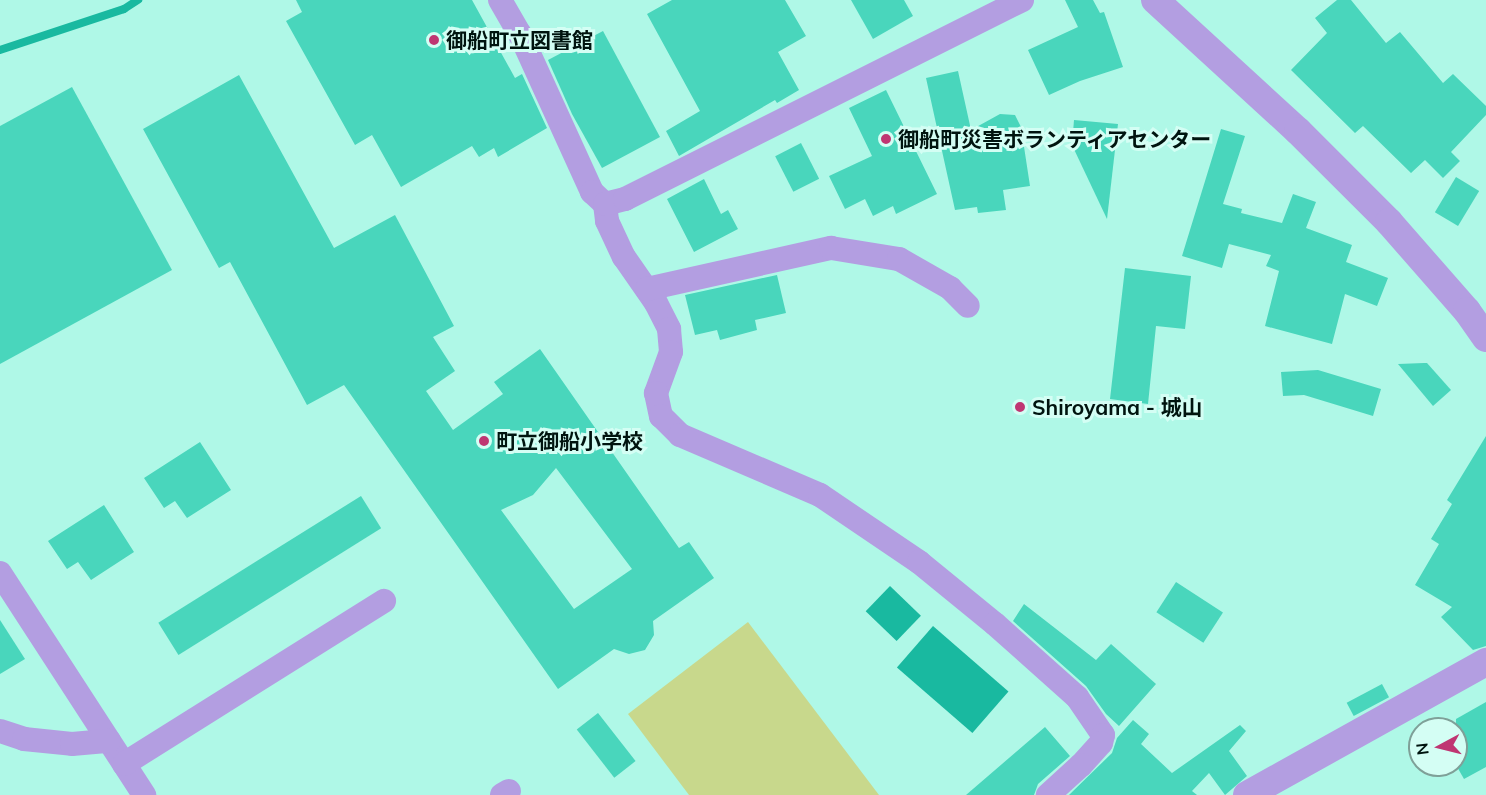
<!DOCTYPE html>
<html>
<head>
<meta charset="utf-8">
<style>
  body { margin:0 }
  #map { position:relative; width:1486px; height:795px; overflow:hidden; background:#aff8e7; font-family:Mulish,"Noto Sans JP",sans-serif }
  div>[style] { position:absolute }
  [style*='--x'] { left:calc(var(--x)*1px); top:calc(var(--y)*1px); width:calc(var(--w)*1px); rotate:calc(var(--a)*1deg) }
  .green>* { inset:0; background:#c8d88c }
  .water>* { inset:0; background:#19b9a0; transform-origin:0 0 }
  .stream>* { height:8px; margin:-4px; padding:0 4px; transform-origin:4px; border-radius:4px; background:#19b9a0 }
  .building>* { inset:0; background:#49d6bc; transform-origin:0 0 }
  .minor>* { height:24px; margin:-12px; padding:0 12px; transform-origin:12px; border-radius:12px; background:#b39ee1 }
  .tertiary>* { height:28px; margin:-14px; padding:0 14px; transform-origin:14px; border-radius:14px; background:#b39ee1 }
  .dots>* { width:16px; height:16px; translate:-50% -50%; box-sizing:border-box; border:3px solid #d4fef4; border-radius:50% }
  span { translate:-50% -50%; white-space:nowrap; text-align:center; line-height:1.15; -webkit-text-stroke:6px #d4fef4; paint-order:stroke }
  .poi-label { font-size:21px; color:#00140f; font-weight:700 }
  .left { translate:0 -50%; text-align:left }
  .north { position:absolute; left:1408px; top:717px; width:60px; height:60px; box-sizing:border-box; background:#d4fef4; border:2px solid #7fa098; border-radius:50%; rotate:263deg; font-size:16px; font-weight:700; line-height:24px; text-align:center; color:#00140f }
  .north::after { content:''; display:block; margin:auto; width:21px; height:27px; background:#bf3672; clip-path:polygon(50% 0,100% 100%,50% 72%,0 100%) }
</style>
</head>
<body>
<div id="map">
  <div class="green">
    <div style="clip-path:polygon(748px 622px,879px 795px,689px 795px,628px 714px)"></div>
  </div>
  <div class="water">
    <div style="left:890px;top:586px;width:43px;height:35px;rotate:44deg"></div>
    <div style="left:933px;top:626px;width:100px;height:55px;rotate:41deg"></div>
  </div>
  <div class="stream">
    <div style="--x:0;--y:50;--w:131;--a:-18.3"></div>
    <div style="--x:124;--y:9;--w:17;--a:-33"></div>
  </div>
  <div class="building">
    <div style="clip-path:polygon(296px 0,472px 0,515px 78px,522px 74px,547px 128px,498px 157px,494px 148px,479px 157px,472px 146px,401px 187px,372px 135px,355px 145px,286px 21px,302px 12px)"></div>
    <div style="clip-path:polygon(672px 0,785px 0,806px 36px,778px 52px,799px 90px,777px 103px,775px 100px,679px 156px,666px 131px,700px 111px,647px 14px)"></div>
    <div style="clip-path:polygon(851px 0,904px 0,913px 16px,873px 39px)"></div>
    <div style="clip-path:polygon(1065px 0,1093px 0,1100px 13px,1104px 12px,1123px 67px,1080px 81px,1049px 95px,1028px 50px,1078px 27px)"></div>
    <div style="clip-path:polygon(1337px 0,1351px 0,1386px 43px,1400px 32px,1443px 83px,1453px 74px,1486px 106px,1486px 115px,1451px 152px,1460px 161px,1443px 178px,1425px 160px,1411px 173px,1363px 126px,1355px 133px,1291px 70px,1327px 33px,1315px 18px)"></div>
    <div style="clip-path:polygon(603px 31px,660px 137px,602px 168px,572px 114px,548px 60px)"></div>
    <div style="clip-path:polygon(958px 71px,971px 130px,1000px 114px,1015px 115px,1021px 127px,1030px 186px,1003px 190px,1006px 210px,978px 213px,977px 207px,955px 210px,926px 78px)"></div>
    <div style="clip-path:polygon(evenodd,239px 75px,334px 248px,395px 215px,454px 326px,433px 337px,455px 371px,426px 391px,453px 430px,503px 394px,494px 382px,540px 349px,679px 548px,689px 542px,714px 578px,653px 621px,654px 635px,645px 650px,629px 654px,614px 649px,558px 689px,344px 385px,307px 405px,230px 262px,219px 268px,143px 129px,239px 75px,556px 468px,632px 569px,574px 609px,501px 510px,533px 495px,556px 468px)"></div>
    <div style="clip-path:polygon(72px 87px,172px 270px,0 364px,0 126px)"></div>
    <div style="clip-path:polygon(886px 90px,937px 194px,896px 214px,893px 206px,873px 216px,865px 199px,845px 209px,829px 176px,872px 156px,849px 108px)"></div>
    <div style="clip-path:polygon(1074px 120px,1118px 124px,1107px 219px,1072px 145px)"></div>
    <div style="clip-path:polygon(1221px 129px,1245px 136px,1223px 204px,1242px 209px,1241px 213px,1282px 223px,1293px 194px,1316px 202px,1306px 228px,1352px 245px,1346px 262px,1388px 278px,1377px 306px,1345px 294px,1332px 344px,1265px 326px,1279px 271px,1266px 266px,1271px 255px,1229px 244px,1222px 268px,1182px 256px)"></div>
    <div style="left:801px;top:143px;width:40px;height:29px;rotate:63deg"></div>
    <div style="left:1456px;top:177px;width:27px;height:41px;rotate:31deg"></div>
    <div style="clip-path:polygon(704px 179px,721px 214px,728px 210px,738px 229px,694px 252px,667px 199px)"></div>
    <div style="clip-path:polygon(1125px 268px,1191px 276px,1185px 329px,1156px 326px,1148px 404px,1110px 399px)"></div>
    <div style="clip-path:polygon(777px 275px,786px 313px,755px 320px,757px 330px,720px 340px,717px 330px,695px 335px,685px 295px)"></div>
    <div style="clip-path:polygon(1424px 363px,1427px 363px,1451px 390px,1433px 406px,1398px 364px)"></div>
    <div style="clip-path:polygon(1318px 370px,1381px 389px,1373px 416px,1304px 395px,1283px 396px,1281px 372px)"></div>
    <div style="clip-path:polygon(1486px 436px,1486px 646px,1473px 650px,1441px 617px,1452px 607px,1415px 585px,1439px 544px,1431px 539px,1452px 504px,1447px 500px)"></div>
    <div style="clip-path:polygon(200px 442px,231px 490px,187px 518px,175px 501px,164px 508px,144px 478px)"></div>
    <div style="left:361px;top:496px;width:38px;height:239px;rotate:58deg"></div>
    <div style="clip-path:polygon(104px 505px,134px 552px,91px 580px,78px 562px,67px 569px,48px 541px)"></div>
    <div style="left:1176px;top:582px;width:56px;height:36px;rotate:33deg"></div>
    <div style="clip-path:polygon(1024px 604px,1096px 660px,1111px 644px,1156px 684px,1119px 726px,1106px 714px,1086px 686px,1013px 621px)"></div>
    <div style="clip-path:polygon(0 620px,25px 659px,0 674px)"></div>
    <div style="left:1382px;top:684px;width:15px;height:40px;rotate:62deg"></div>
    <div style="clip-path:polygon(1486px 702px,1486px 767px,1464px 779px,1456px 765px,1456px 719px)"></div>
    <div style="left:598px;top:713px;width:61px;height:27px;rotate:52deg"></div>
    <div style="clip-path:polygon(1133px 720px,1149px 734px,1141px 744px,1172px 773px,1240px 725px,1246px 731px,1229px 751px,1247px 776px,1225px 795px,1209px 773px,1192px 791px,1197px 795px,1069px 795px,1112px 753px,1117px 738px)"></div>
    <div style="clip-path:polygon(1045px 727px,1070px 756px,1038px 784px,1034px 795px,966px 795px)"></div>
  </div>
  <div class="minor">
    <div style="--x:500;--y:0;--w:39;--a:60"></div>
    <div style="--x:520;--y:34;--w:174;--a:65.5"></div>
    <div style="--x:592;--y:192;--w:18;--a:43"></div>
    <div style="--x:605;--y:204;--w:17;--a:83"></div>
    <div style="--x:607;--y:221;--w:40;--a:65"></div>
    <div style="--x:624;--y:257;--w:56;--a:55.2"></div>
    <div style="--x:656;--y:303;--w:29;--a:63"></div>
    <div style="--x:669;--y:329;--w:23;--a:85"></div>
    <div style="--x:671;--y:352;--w:44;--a:110.1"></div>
    <div style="--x:656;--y:393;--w:24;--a:78"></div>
    <div style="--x:661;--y:416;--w:27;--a:45"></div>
    <div style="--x:680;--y:435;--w:152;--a:23.2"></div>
    <div style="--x:820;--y:495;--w:120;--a:34.1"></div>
    <div style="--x:919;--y:562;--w:98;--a:39.2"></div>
    <div style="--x:995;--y:624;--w:110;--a:41.7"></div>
    <div style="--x:1077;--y:697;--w:46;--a:55.6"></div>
    <div style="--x:1103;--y:735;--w:8;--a:104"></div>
    <div style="--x:1101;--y:743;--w:30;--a:132"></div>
    <div style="--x:1081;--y:765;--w:45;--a:137.7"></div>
    <div style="--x:605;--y:204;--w:21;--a:-14"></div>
    <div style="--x:625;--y:199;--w:444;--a:-26.6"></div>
    <div style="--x:647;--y:289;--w:189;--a:-12.6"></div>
    <div style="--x:831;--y:248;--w:69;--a:9.2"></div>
    <div style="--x:899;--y:259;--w:59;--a:29.6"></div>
    <div style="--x:950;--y:288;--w:25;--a:45"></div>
    <div style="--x:0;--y:573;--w:265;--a:57"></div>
    <div style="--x:0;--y:731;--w:25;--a:18"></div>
    <div style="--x:24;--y:739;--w:48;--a:5.9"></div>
    <div style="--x:72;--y:744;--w:37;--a:-5"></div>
    <div style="--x:124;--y:764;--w:307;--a:-32.1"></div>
    <div style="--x:502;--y:795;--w:8;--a:-30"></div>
  </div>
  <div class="tertiary">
    <div style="--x:1155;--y:0;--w:194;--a:42.5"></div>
    <div style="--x:1298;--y:131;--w:129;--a:45"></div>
    <div style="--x:1389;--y:222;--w:118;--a:48.8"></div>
    <div style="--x:1467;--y:311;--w:33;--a:55"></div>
    <div style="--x:1247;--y:795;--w:274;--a:-29.1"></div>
  </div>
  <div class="dots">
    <div style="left:434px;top:40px;background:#bf3672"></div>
    <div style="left:886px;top:139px;background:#bf3672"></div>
    <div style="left:1020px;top:407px;background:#bf3672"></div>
    <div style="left:484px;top:441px;background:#bf3672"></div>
  </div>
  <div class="poi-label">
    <span class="left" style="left:446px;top:40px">御船町立図書館</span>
    <span class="left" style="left:898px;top:139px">御船町災害ボランティアセンター</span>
    <span class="left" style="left:1032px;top:407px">Shiroyama - 城山</span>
    <span class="left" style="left:496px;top:441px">町立御船小学校</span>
  </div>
  <div class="north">N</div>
</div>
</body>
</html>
